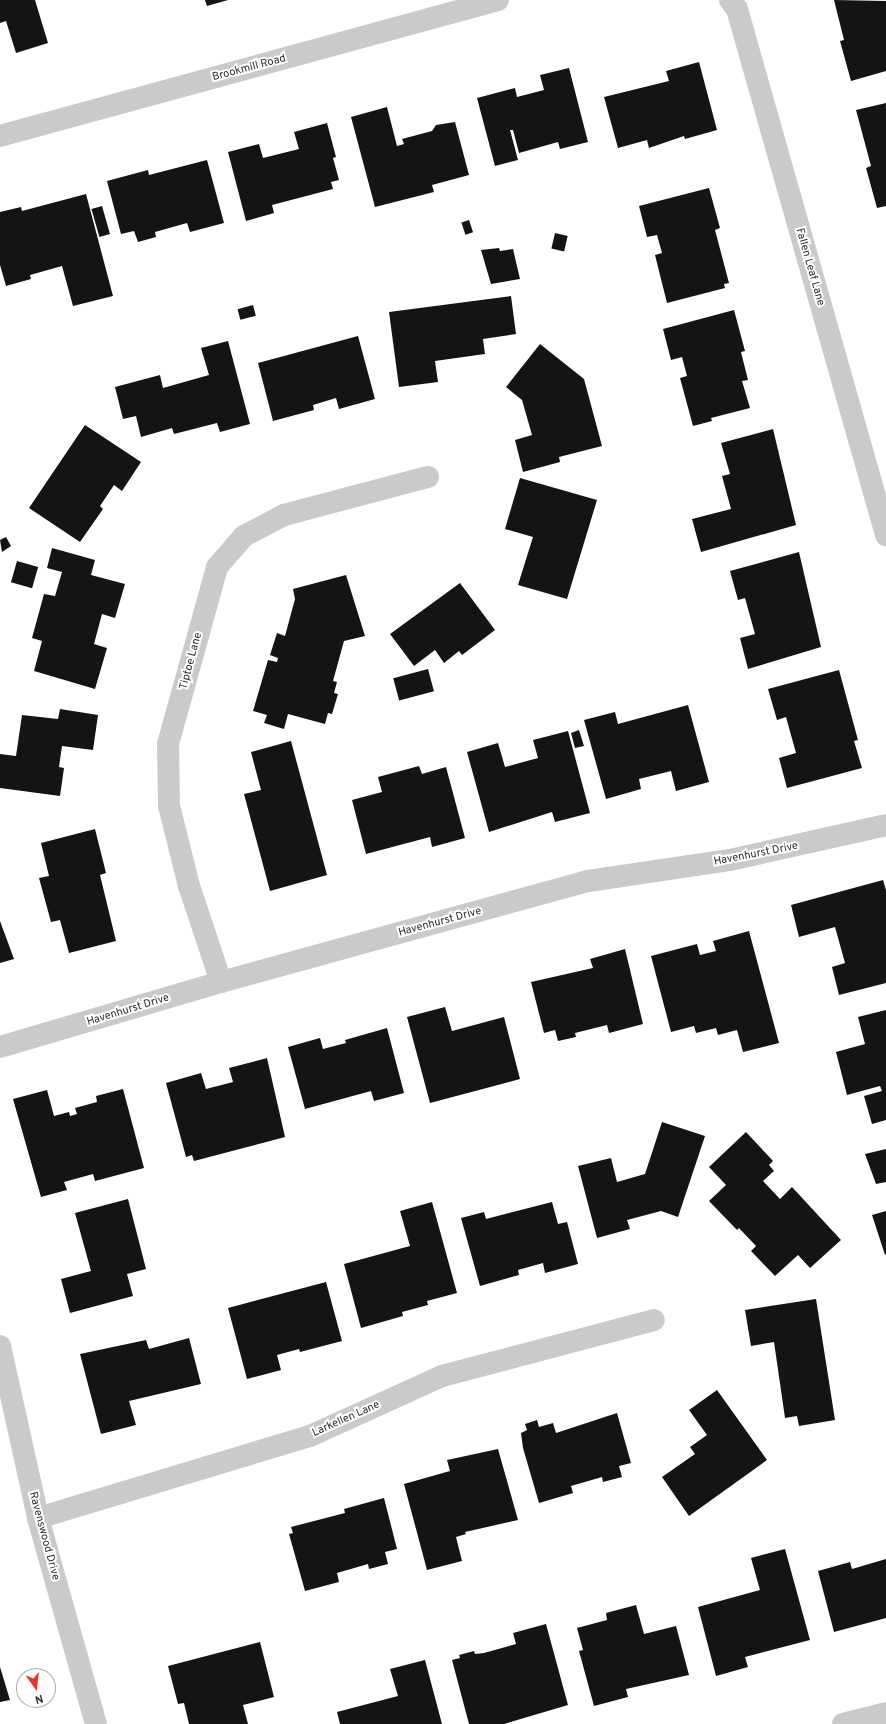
<!DOCTYPE html>
<html>
<head>
<meta charset="utf-8">
<style>
  body { margin:0 }
  #map { position:relative; width:886px; height:1724px; overflow:hidden; background:#fff; font-family:Overpass,sans-serif }
  div>[style] { position:absolute }
  [style*='--x'] { left:calc(var(--x)*1px); top:calc(var(--y)*1px); width:calc(var(--w)*1px); rotate:calc(var(--a)*1deg) }
  .building>* { inset:0; background:#141414; transform-origin:0 0 }
  .street>* { height:22px; margin:-11px; padding:0 11px; transform-origin:11px; border-radius:11px; background:#cacaca }
  span { translate:-50% -50%; white-space:nowrap; text-align:center; line-height:1.15; -webkit-text-stroke:4px #fff; paint-order:stroke }
  .street-label { font-size:11px; color:#2d2d2d }
  .north { position:absolute; left:16px; top:1668px; width:40px; height:40px; box-sizing:border-box; background:#fff; border:1px solid #ababab; border-radius:50%; rotate:165deg; font-size:11px; font-weight:700; line-height:16px; text-align:center; color:#2d2d2d }
  .north::after { content:''; display:block; margin:auto; width:14px; height:18px; background:#ef3324; clip-path:polygon(50% 0,100% 100%,50% 72%,0 100%) }
</style>
</head>
<body>
<div id="map">
  <div class="building">
    <div style="clip-path:polygon(0 0,35px 0,48px 43px,16px 53px,6px 21px,0 23px)"></div>
    <div style="clip-path:polygon(205px 0,228px 0,207px 6px)"></div>
    <div style="clip-path:polygon(834px 0,886px 1px,886px 71px,851px 81px,840px 41px,844px 40px)"></div>
    <div style="clip-path:polygon(699px 62px,717px 130px,685px 139px,684px 136px,649px 148px,647px 140px,618px 148px,604px 97px,669px 81px,666px 71px)"></div>
    <div style="clip-path:polygon(569px 68px,588px 142px,560px 149px,558px 142px,519px 153px,513px 130px,510px 130px,518px 160px,495px 166px,477px 98px,515px 88px,517px 97px,544px 90px,540px 75px)"></div>
    <div style="clip-path:polygon(886px 103px,886px 206px,877px 208px,866px 168px,871px 166px,856px 110px)"></div>
    <div style="clip-path:polygon(387px 107px,397px 146px,404px 144px,402px 139px,432px 131px,436px 125px,455px 122px,469px 175px,432px 185px,434px 192px,375px 207px,351px 117px)"></div>
    <div style="clip-path:polygon(327px 123px,336px 157px,333px 158px,339px 180px,331px 182px,333px 189px,272px 205px,274px 213px,246px 221px,228px 152px,259px 144px,263px 158px,299px 149px,294px 132px)"></div>
    <div style="clip-path:polygon(207px 160px,224px 223px,190px 232px,187px 223px,155px 232px,156px 237px,138px 242px,134px 231px,121px 234px,107px 181px,148px 170px,149px 175px)"></div>
    <div style="clip-path:polygon(709px 188px,720px 228px,715px 230px,729px 283px,724px 284px,725px 288px,667px 303px,655px 255px,662px 253px,657px 235px,647px 237px,639px 206px)"></div>
    <div style="clip-path:polygon(86px 194px,113px 296px,73px 306px,62px 266px,30px 275px,31px 279px,6px 286px,0 265px,0 212px,21px 207px,22px 211px)"></div>
    <div style="left:102px;top:206px;width:29px;height:11px;rotate:74deg"></div>
    <div style="left:469px;top:220px;width:13px;height:8px;rotate:72deg"></div>
    <div style="left:555px;top:233px;width:13px;height:16px;rotate:13deg"></div>
    <div style="clip-path:polygon(499px 248px,500px 251px,513px 249px,520px 279px,491px 284px,481px 250px)"></div>
    <div style="clip-path:polygon(511px 296px,516px 334px,483px 339px,485px 354px,435px 361px,438px 382px,399px 387px,389px 312px)"></div>
    <div style="left:253px;top:305px;width:11px;height:16px;rotate:75deg"></div>
    <div style="clip-path:polygon(734px 310px,745px 351px,741px 352px,748px 380px,742px 381px,750px 408px,711px 418px,712px 421px,693px 426px,680px 378px,687px 376px,682px 357px,671px 360px,663px 329px)"></div>
    <div style="clip-path:polygon(358px 336px,375px 399px,339px 409px,336px 398px,313px 405px,314px 410px,273px 421px,258px 363px)"></div>
    <div style="clip-path:polygon(228px 341px,250px 424px,220px 432px,217px 423px,174px 434px,172px 428px,141px 437px,136px 416px,123px 419px,115px 387px,160px 375px,163px 388px,209px 375px,201px 348px)"></div>
    <div style="clip-path:polygon(540px 344px,584px 379px,602px 446px,559px 457px,560px 462px,523px 472px,515px 440px,532px 435px,522px 400px,506px 387px)"></div>
    <div style="clip-path:polygon(85px 425px,141px 462px,122px 491px,114px 485px,100px 506px,103px 509px,80px 542px,29px 508px)"></div>
    <div style="clip-path:polygon(773px 429px,796px 525px,701px 552px,692px 519px,731px 509px,722px 476px,730px 474px,721px 443px)"></div>
    <div style="clip-path:polygon(520px 478px,597px 500px,567px 599px,518px 585px,533px 537px,505px 529px)"></div>
    <div style="clip-path:polygon(6px 537px,11px 546px,2px 552px,0 540px)"></div>
    <div style="clip-path:polygon(52px 548px,95px 560px,91px 575px,125px 584px,115px 618px,102px 614px,94px 644px,107px 648px,95px 689px,34px 671px,42px 641px,32px 638px,44px 594px,55px 596px,62px 572px,47px 568px)"></div>
    <div style="clip-path:polygon(799px 552px,821px 647px,748px 669px,740px 638px,755px 634px,745px 598px,738px 600px,730px 571px)"></div>
    <div style="left:17px;top:561px;width:22px;height:22px;rotate:16deg"></div>
    <div style="clip-path:polygon(346px 575px,365px 636px,344px 641px,333px 681px,337px 682px,334px 693px,338px 694px,332px 714px,328px 713px,325px 724px,288px 714px,284px 729px,264px 723px,267px 715px,253px 711px,268px 660px,277px 662px,278px 658px,270px 655px,277px 633px,285px 636px,295px 599px,293px 589px)"></div>
    <div style="clip-path:polygon(460px 583px,495px 630px,462px 655px,459px 651px,444px 663px,435px 650px,414px 666px,390px 634px)"></div>
    <div style="left:428px;top:669px;width:23px;height:36px;rotate:75deg"></div>
    <div style="clip-path:polygon(839px 670px,858px 740px,854px 741px,862px 768px,787px 788px,779px 758px,796px 753px,786px 717px,777px 720px,768px 689px)"></div>
    <div style="clip-path:polygon(688px 705px,709px 782px,676px 791px,671px 771px,639px 779px,641px 789px,606px 799px,584px 720px,615px 712px,618px 724px)"></div>
    <div style="clip-path:polygon(60px 709px,98px 715px,93px 750px,62px 746px,59px 767px,64px 768px,60px 796px,0 788px,0 754px,16px 756px,22px 715px,58px 719px)"></div>
    <div style="clip-path:polygon(579px 730px,584px 746px,575px 748px,571px 733px)"></div>
    <div style="clip-path:polygon(568px 731px,590px 813px,555px 822px,552px 812px,489px 832px,467px 752px,498px 743px,505px 767px,538px 758px,533px 740px)"></div>
    <div style="clip-path:polygon(291px 741px,327px 875px,270px 891px,244px 794px,261px 790px,251px 752px)"></div>
    <div style="clip-path:polygon(419px 766px,422px 774px,446px 767px,465px 838px,432px 847px,430px 837px,366px 854px,352px 800px,382px 792px,378px 777px)"></div>
    <div style="clip-path:polygon(95px 829px,106px 873px,100px 875px,116px 941px,69px 953px,60px 920px,51px 922px,39px 878px,49px 876px,41px 843px)"></div>
    <div style="clip-path:polygon(883px 880px,886px 890px,886px 983px,839px 995px,832px 967px,845px 963px,835px 927px,799px 937px,791px 905px)"></div>
    <div style="clip-path:polygon(0 921px,14px 959px,0 963px)"></div>
    <div style="clip-path:polygon(749px 931px,779px 1043px,743px 1052px,737px 1030px,718px 1035px,716px 1028px,696px 1033px,694px 1026px,671px 1032px,651px 956px,697px 944px,700px 955px,716px 951px,713px 941px)"></div>
    <div style="clip-path:polygon(625px 949px,643px 1024px,609px 1033px,607px 1025px,575px 1033px,576px 1037px,558px 1041px,555px 1030px,544px 1033px,531px 982px,593px 968px,590px 959px)"></div>
    <div style="clip-path:polygon(445px 1007px,452px 1031px,504px 1017px,520px 1079px,430px 1103px,407px 1017px)"></div>
    <div style="clip-path:polygon(886px 1010px,886px 1120px,872px 1124px,864px 1096px,882px 1091px,880px 1086px,847px 1095px,836px 1052px,865px 1044px,858px 1017px)"></div>
    <div style="clip-path:polygon(387px 1028px,404px 1093px,374px 1101px,371px 1091px,305px 1109px,288px 1047px,320px 1038px,323px 1049px,346px 1043px,345px 1040px)"></div>
    <div style="clip-path:polygon(267px 1058px,285px 1137px,194px 1161px,192px 1155px,186px 1157px,166px 1083px,201px 1073px,206px 1089px,233px 1082px,229px 1068px)"></div>
    <div style="clip-path:polygon(123px 1089px,144px 1168px,95px 1181px,93px 1174px,64px 1182px,67px 1190px,41px 1197px,13px 1099px,47px 1090px,54px 1116px,69px 1112px,70px 1116px,77px 1114px,75px 1108px,97px 1102px,96px 1096px)"></div>
    <div style="clip-path:polygon(662px 1122px,705px 1136px,678px 1217px,661px 1211px,627px 1220px,630px 1229px,597px 1238px,578px 1166px,611px 1158px,617px 1182px,645px 1174px)"></div>
    <div style="clip-path:polygon(746px 1132px,773px 1161px,769px 1165px,774px 1171px,763px 1181px,780px 1199px,792px 1187px,841px 1240px,810px 1268px,798px 1255px,775px 1276px,751px 1251px,756px 1246px,739px 1228px,737px 1230px,709px 1201px,726px 1185px,709px 1167px)"></div>
    <div style="clip-path:polygon(886px 1149px,886px 1182px,876px 1184px,865px 1154px)"></div>
    <div style="clip-path:polygon(128px 1199px,146px 1269px,127px 1274px,133px 1296px,70px 1313px,61px 1279px,91px 1271px,75px 1213px)"></div>
    <div style="clip-path:polygon(432px 1202px,457px 1293px,427px 1301px,428px 1305px,402px 1312px,403px 1316px,361px 1328px,344px 1264px,410px 1246px,400px 1211px)"></div>
    <div style="clip-path:polygon(552px 1202px,558px 1224px,567px 1222px,578px 1264px,545px 1273px,543px 1263px,518px 1270px,519px 1275px,480px 1286px,461px 1218px,484px 1212px,486px 1219px)"></div>
    <div style="clip-path:polygon(886px 1211px,886px 1254px,885px 1255px,872px 1215px)"></div>
    <div style="clip-path:polygon(326px 1282px,342px 1341px,300px 1352px,299px 1349px,277px 1355px,281px 1370px,247px 1379px,228px 1308px)"></div>
    <div style="clip-path:polygon(816px 1299px,835px 1420px,799px 1426px,797px 1416px,785px 1418px,774px 1342px,751px 1346px,745px 1310px)"></div>
    <div style="clip-path:polygon(189px 1338px,201px 1384px,129px 1401px,136px 1425px,101px 1434px,80px 1354px,146px 1340px,149px 1349px)"></div>
    <div style="clip-path:polygon(717px 1390px,767px 1460px,689px 1516px,662px 1477px,695px 1454px,690px 1447px,707px 1435px,689px 1410px)"></div>
    <div style="clip-path:polygon(617px 1413px,631px 1463px,619px 1466px,622px 1477px,603px 1482px,602px 1477px,571px 1486px,573px 1493px,539px 1503px,523px 1448px,521px 1433px,527px 1430px,525px 1424px,537px 1420px,539px 1427px,553px 1423px,556px 1433px)"></div>
    <div style="clip-path:polygon(498px 1449px,518px 1520px,465px 1532px,466px 1534px,456px 1537px,462px 1561px,427px 1570px,404px 1484px,450px 1471px,447px 1460px)"></div>
    <div style="clip-path:polygon(384px 1498px,397px 1549px,385px 1552px,388px 1564px,369px 1569px,368px 1564px,337px 1573px,339px 1582px,305px 1591px,289px 1534px,293px 1533px,291px 1527px,345px 1513px,344px 1509px)"></div>
    <div style="clip-path:polygon(785px 1549px,810px 1640px,745px 1657px,748px 1667px,716px 1676px,698px 1607px,760px 1590px,751px 1558px)"></div>
    <div style="clip-path:polygon(886px 1559px,886px 1618px,834px 1632px,818px 1571px,850px 1562px,852px 1569px)"></div>
    <div style="clip-path:polygon(636px 1605px,644px 1634px,676px 1626px,689px 1675px,626px 1689px,628px 1697px,594px 1706px,579px 1651px,583px 1650px,577px 1628px,607px 1620px,606px 1613px)"></div>
    <div style="clip-path:polygon(546px 1624px,568px 1705px,504px 1724px,469px 1724px,452px 1660px,460px 1658px,459px 1655px,474px 1651px,475px 1654px,484px 1653px,516px 1644px,513px 1633px)"></div>
    <div style="clip-path:polygon(260px 1642px,274px 1697px,243px 1705px,248px 1724px,189px 1724px,184px 1703px,178px 1704px,168px 1666px)"></div>
    <div style="clip-path:polygon(425px 1660px,442px 1724px,340px 1724px,337px 1712px,398px 1696px,390px 1669px)"></div>
    <div style="clip-path:polygon(0 1667px,10px 1700px,0 1702px)"></div>
  </div>
  <div class="street">
    <div style="--x:730;--y:0;--w:11;--a:52"></div>
    <div style="--x:737;--y:9;--w:547;--a:74.18"></div>
    <div style="--x:0;--y:136;--w:516;--a:-15.27"></div>
    <div style="--x:221;--y:982;--w:101;--a:-108.4"></div>
    <div style="--x:189;--y:886;--w:82;--a:-104"></div>
    <div style="--x:169;--y:806;--w:62;--a:-90.9"></div>
    <div style="--x:168;--y:744;--w:184;--a:-74.5"></div>
    <div style="--x:217;--y:567;--w:41;--a:-48.9"></div>
    <div style="--x:244;--y:536;--w:45;--a:-27.7"></div>
    <div style="--x:284;--y:515;--w:149;--a:-14.8"></div>
    <div style="--x:0;--y:1047;--w:230;--a:-16.4"></div>
    <div style="--x:221;--y:982;--w:381;--a:-15.4"></div>
    <div style="--x:588;--y:881;--w:144;--a:-8.4"></div>
    <div style="--x:730;--y:860;--w:160;--a:-12.6"></div>
    <div style="--x:0;--y:1346;--w:176;--a:77.5"></div>
    <div style="--x:38;--y:1518;--w:214;--a:74.3"></div>
    <div style="--x:38;--y:1518;--w:284;--a:-16.8"></div>
    <div style="--x:310;--y:1436;--w:145;--a:-24.4"></div>
    <div style="--x:442;--y:1376;--w:219;--a:-14.8"></div>
    <div style="--x:843;--y:1724;--w:44;--a:-14.3"></div>
  </div>
  <div class="street-label">
    <span style="left:249px;top:68px;rotate:-15deg">Brookmill Road</span>
    <span style="left:810px;top:267px;rotate:74deg">Fallen Leaf Lane</span>
    <span style="left:191px;top:661px;rotate:-75deg">Tiptoe Lane</span>
    <span style="left:756px;top:854px;rotate:-11deg">Havenhurst Drive</span>
    <span style="left:440px;top:922px;rotate:-15deg">Havenhurst Drive</span>
    <span style="left:128px;top:1010px;rotate:-17deg">Havenhurst Drive</span>
    <span style="left:346px;top:1419px;rotate:-24deg">Larkellen Lane</span>
    <span style="left:44px;top:1536px;rotate:75deg">Ravenswood Drive</span>
  </div>
  <div class="north">N</div>
</div>
</body>
</html>
